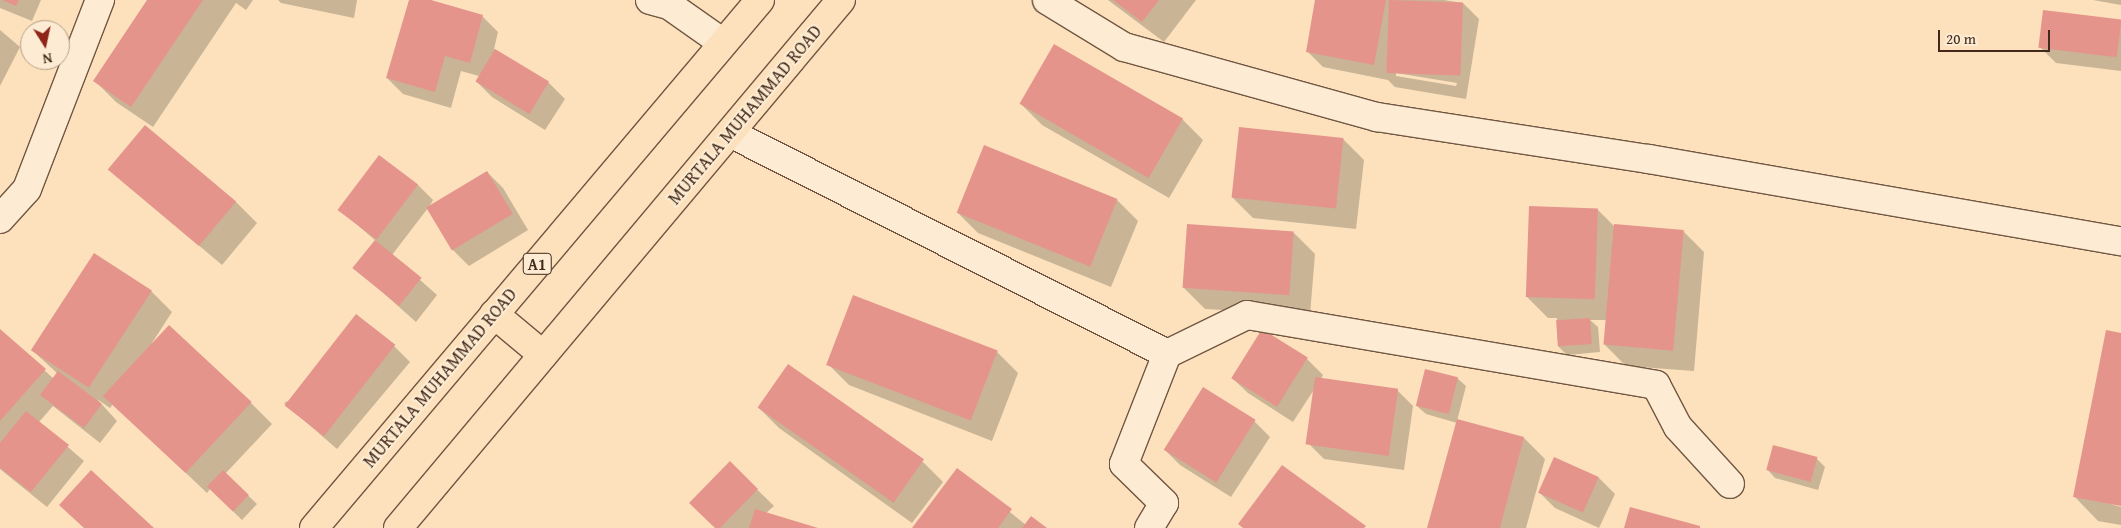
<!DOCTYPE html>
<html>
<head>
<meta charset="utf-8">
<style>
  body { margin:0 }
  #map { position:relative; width:2121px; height:528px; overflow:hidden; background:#fce1bc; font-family:"Gentium Book Plus",serif }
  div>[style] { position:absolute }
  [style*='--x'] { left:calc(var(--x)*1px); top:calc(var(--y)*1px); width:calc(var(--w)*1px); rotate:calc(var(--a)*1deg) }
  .shadow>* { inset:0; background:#0003 }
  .building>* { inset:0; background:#e5948c; transform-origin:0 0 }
  .roads { filter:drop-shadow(1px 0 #715743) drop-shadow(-1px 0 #715743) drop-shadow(0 1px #715743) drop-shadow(0 -1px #715743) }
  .minor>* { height:28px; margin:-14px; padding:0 14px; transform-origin:14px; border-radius:14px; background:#fdecd3 }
  .highway>* { height:28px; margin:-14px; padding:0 14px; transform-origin:14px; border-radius:14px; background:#fce1bc }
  span { translate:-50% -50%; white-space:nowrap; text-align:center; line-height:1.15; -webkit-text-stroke:4px #fdecd3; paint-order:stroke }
  .shield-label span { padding:1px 4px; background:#fdecd3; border:1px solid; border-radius:4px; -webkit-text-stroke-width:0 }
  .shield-label { font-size:16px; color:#43291b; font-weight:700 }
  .street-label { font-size:18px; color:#43291b }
  .north { position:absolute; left:20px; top:20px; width:50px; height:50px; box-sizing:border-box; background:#fdecd3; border:1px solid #b39e89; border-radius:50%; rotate:170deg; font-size:14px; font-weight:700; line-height:20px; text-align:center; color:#43291b }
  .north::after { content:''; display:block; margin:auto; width:18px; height:22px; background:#8f2418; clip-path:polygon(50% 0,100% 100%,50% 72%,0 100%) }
  .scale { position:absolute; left:1938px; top:30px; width:112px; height:22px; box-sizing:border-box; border:2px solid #43291b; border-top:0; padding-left:6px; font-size:15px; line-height:18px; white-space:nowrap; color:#43291b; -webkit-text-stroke:4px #fdecd3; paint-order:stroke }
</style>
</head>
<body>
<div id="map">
  <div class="shadow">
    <div style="clip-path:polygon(0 0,41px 0,32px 21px,0 8px)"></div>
    <div style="clip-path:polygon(149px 0,253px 0,246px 10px,236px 3px,153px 127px,116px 102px,95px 81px)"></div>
    <div style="clip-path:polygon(278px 0,357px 0,354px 18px,281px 3px)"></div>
    <div style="clip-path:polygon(410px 0,427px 0,482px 16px,498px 32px,494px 49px,549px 83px,565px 99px,545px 130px,492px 97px,476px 81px,479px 76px,461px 71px,451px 108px,403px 94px,387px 78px)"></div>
    <div style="clip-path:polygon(1108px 0,1196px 0,1164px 42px)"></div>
    <div style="clip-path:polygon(evenodd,1317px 0,1444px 0,1463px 3px,1479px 19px,1466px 99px,1395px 87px,1388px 80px,1323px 67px,1307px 51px,1317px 0,1396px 73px,1457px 83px,1456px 86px,1396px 76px,1396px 73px)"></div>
    <div style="clip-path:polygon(2093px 0,2121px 0,2121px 5px)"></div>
    <div style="clip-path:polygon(2121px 21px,2121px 71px,2056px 63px,2040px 47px)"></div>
    <div style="clip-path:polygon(0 30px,20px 47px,0 86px)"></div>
    <div style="clip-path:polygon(1021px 104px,1182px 119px,1203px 140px,1169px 198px,1042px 125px)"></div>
    <div style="clip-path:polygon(1343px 139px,1364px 160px,1356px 229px,1253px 218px,1232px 197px)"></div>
    <div style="clip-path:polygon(110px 170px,236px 202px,257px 223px,222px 265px)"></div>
    <div style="clip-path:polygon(487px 172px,503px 188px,528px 230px,469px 266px,453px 250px,428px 208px,392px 255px,437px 295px,416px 322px,354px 267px,376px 241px,340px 210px,417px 184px,433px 200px,429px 207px)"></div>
    <div style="clip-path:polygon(1117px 200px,1138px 221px,1111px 287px,978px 233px,957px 212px)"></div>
    <div style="clip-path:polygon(1598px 210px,1615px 227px,1683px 231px,1704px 252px,1694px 371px,1626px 366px,1605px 345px,1607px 320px,1590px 320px,1598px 327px,1600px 352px,1567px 355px,1558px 346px,1557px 318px,1548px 318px,1527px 297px)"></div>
    <div style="clip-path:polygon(1294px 233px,1315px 254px,1310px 315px,1205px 309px,1184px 288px)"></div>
    <div style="clip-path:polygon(151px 291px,172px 312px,152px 343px,251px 403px,272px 424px,225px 474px,257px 504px,242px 520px,210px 489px,207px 493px,113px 404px,110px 408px,97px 399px,117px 421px,100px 443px,53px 406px,39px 422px,84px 461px,47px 507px,0 469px,0 330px,54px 379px,58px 374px,32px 350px)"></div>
    <div style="clip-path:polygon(1263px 330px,1307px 359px,1323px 375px,1321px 379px,1397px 390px,1413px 406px,1404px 470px,1324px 459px,1308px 443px,1315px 388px,1293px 422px,1248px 393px,1232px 378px)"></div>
    <div style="clip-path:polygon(2121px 335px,2121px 505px,2100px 501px,2121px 507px,2121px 525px,2098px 521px,2074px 496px)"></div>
    <div style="clip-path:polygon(394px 346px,410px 362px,337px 449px,284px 403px)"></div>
    <div style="clip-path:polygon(997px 352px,1018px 373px,992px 441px,849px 385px,828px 364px)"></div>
    <div style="clip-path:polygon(1457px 378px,1466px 386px,1457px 421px,1524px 438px,1545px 459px,1526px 528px,1429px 528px,1457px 423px,1426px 414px,1417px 406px)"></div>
    <div style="clip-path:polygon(758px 407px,922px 461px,943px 482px,912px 523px,779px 428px)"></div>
    <div style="clip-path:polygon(1254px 421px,1270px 437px,1231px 497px,1180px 465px,1164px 449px)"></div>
    <div style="clip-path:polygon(1555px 458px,1599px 478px,1615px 494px,1599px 528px,1555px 508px,1539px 492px)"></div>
    <div style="clip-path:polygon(1816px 458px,1825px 467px,1818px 490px,1775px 478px,1767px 469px)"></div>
    <div style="clip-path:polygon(730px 463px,774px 506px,766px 513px,816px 528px,716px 528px)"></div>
    <div style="clip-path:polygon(957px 470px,1026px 525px,1045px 528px,914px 528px)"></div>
  </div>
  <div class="building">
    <div style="clip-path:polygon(2px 0,19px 0,16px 6px)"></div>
    <div style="clip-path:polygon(147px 0,203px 0,131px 107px,93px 81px)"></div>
    <div style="clip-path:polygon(409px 0,431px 0,483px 15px,470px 63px,445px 56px,435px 92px,386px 78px)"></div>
    <div style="clip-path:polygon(1113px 0,1159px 0,1142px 22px)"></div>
    <div style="clip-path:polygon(1315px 0,1386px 0,1374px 65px,1306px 52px)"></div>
    <div style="left:1389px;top:0;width:74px;height:73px;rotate:2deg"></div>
    <div style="left:2043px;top:10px;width:79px;height:38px;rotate:7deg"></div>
    <div style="left:1054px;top:44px;width:149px;height:69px;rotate:30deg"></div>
    <div style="left:495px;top:49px;width:63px;height:38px;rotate:31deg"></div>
    <div style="left:145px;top:125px;width:119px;height:58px;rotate:40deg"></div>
    <div style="left:1239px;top:127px;width:105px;height:71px;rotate:6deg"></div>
    <div style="left:984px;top:145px;width:144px;height:73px;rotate:22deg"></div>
    <div style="left:379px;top:155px;width:49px;height:69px;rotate:37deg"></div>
    <div style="left:487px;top:171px;width:50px;height:71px;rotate:59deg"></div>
    <div style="left:1529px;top:206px;width:69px;height:91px;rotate:2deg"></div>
    <div style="left:1187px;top:224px;width:107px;height:64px;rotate:4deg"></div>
    <div style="left:1614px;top:224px;width:70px;height:121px;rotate:5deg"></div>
    <div style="left:375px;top:240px;width:60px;height:36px;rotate:39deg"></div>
    <div style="left:94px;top:253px;width:69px;height:116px;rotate:33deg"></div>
    <div style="left:853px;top:295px;width:155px;height:75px;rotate:21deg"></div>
    <div style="left:356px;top:314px;width:50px;height:116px;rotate:38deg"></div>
    <div style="left:1590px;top:318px;width:26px;height:34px;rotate:86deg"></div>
    <div style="left:169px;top:325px;width:113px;height:97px;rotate:43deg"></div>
    <div style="clip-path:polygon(0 329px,46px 369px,0 421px)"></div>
    <div style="left:1262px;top:329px;width:54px;height:58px;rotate:32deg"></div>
    <div style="clip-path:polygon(2106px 330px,2121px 333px,2121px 506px,2073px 497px)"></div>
    <div style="left:788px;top:364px;width:166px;height:53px;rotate:35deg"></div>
    <div style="left:1425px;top:369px;width:34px;height:38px;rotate:14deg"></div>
    <div style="left:58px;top:371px;width:55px;height:30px;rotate:37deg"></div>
    <div style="left:1315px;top:377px;width:84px;height:68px;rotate:8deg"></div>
    <div style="left:1203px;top:387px;width:62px;height:74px;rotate:32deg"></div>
    <div style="clip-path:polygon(26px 411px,69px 445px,31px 492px,0 468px,0 443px)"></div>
    <div style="clip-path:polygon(1457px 419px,1524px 437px,1500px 528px,1427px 528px)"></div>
    <div style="left:1773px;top:445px;width:46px;height:26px;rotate:15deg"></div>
    <div style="left:1554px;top:457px;width:49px;height:39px;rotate:24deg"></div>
    <div style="clip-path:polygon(730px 461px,758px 489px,720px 528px,715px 528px,689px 503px)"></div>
    <div style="clip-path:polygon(1282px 465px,1366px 526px,1364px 528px,1243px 528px,1238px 524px)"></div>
    <div style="clip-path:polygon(957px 468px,1012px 509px,998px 528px,912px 528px)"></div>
    <div style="clip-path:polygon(91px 470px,154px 528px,84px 528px,59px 505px)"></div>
    <div style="left:223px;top:470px;width:36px;height:23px;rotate:44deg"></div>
    <div style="clip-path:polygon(1630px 507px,1700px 526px,1700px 528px,1624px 528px)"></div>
    <div style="clip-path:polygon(755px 509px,818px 528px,749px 528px)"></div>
    <div style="clip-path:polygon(1031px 516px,1047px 528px,1022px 528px)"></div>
  </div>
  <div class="roads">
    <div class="minor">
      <div style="--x:650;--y:0;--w:20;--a:15"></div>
      <div style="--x:669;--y:5;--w:66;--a:35.1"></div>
      <div style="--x:1047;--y:0;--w:90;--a:31.4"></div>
      <div style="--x:1124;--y:47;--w:263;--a:15.5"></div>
      <div style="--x:1377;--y:117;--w:275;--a:8.8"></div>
      <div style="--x:1649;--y:159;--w:479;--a:9.9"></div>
      <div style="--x:730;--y:133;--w:490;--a:26.8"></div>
      <div style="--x:1167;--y:354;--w:118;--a:111.4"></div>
      <div style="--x:1124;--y:464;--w:56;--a:44.3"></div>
      <div style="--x:1164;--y:503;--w:29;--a:121"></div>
      <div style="--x:0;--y:219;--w:40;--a:-48"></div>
      <div style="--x:27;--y:189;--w:203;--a:-68.9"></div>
      <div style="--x:1167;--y:354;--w:89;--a:-26"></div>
      <div style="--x:1247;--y:315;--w:415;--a:9.7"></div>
      <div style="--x:1656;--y:385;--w:47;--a:62.4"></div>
      <div style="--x:1678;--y:427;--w:77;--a:47.6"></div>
    </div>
    <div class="highway">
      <div style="--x:494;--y:314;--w:64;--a:39.9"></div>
      <div style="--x:314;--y:528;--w:691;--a:-49.81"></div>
      <div style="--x:398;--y:528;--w:689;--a:-50"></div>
    </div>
  </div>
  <div class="shield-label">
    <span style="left:537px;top:264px">A1</span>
  </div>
  <div class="street-label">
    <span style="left:745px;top:115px;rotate:-50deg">MURTALA MUHAMMAD ROAD</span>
    <span style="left:440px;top:378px;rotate:-50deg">MURTALA MUHAMMAD ROAD</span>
  </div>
  <div class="north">N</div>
  <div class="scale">20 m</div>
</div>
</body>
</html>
